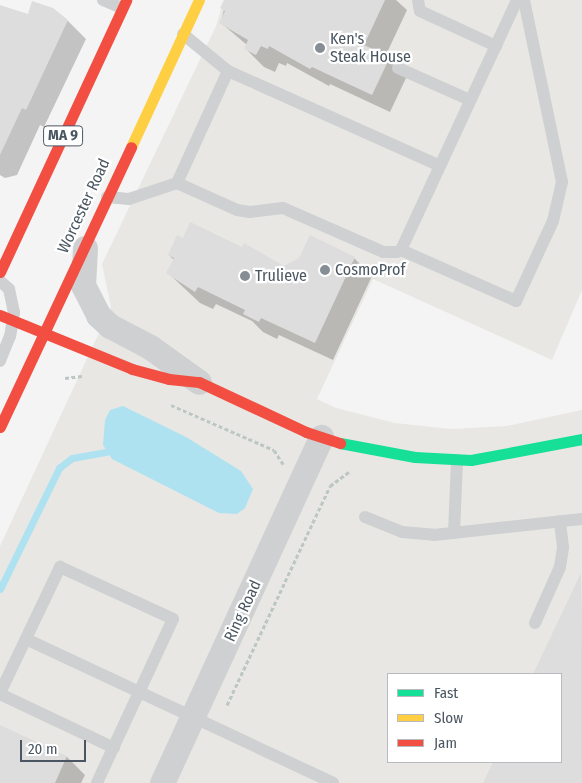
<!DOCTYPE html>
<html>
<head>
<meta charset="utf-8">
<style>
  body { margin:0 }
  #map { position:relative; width:582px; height:783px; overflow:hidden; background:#f4f4f4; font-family:"Fira Sans Condensed",sans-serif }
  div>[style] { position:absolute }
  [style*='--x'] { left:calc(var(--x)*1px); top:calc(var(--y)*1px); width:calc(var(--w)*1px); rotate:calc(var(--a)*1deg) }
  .commercial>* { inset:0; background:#e8e7e3 }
  .water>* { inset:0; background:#aee2f0 }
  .shadow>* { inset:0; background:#0003 }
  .stream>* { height:7px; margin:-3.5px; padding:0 3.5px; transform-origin:3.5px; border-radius:3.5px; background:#aee2f0 }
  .building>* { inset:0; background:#ddddde }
  .path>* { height:3px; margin-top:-1.5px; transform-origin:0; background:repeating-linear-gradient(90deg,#bcc7c4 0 4px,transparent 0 6.5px) }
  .lane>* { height:12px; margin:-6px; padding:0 6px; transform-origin:6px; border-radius:6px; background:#ced0d2 }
  .street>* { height:25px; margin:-12.5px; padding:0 12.5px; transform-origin:12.5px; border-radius:12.5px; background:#ced0d2 }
  .fast>* { height:11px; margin:-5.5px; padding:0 5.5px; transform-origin:5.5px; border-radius:5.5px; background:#16e098 }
  .slow>* { height:11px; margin:-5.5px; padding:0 5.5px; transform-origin:5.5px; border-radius:5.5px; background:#ffcf43 }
  .jam>* { height:11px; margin:-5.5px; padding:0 5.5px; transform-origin:5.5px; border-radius:5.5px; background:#f24e42 }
  .dots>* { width:14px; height:14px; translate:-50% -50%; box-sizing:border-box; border:2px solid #fff; border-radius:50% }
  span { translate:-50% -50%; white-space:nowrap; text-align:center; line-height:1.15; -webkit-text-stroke:4.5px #fff; paint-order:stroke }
  .shield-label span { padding:1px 4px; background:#fff; border:1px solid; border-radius:4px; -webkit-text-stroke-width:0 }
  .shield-label { font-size:15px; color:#4a5661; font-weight:700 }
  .poi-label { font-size:16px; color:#4a5661 }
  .left { translate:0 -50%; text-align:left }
  .street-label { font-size:16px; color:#4a5661 }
  .legend { position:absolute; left:387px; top:673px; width:175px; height:90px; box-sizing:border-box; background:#fff; border:1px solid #b7bbc0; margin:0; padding:6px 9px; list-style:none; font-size:15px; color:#4a5661 }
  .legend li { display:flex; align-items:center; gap:10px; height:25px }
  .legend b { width:25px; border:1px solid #b7bbc0 }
  .scale { position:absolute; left:20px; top:740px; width:66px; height:22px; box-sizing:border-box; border:2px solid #4a5661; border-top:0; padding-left:6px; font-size:15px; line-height:18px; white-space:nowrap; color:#4a5661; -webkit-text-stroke:4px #fff; paint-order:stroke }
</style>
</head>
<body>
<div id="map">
  <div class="commercial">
    <div style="clip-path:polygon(evenodd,224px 0,582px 0,582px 290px,552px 360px,373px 279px,317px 399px,336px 408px,395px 423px,451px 429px,507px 426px,582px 410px,582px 783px,0 783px,0 546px,111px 307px,102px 264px,216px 26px,224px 0,388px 674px,561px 674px,561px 762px,388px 762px,388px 674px)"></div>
  </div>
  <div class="water">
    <div style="clip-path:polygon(123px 406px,186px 437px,241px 471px,253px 489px,245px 508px,237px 514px,219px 513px,112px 459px,103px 445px,105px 420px,110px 410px)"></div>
  </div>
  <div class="shadow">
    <div style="clip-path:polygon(226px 0,396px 0,407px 10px,385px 57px,407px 76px,390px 112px,330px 84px,329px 86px,287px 63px,286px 66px,279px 63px,275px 72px,264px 67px,246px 49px,247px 45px,221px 23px)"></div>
    <div style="clip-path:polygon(0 6px,29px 16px,68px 21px,86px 39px,44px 127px,40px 125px,17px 175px,5px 178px,0 175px)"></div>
    <div style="clip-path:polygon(169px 255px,284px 267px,354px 258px,372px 276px,333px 360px,279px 335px,277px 339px,263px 332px,252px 321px,216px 304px,213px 309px,200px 303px,168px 273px,174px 260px)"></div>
    <div style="clip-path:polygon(581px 574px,582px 783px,484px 783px,494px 762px,561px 762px,561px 674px,535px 674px)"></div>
    <div style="clip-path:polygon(0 726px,67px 757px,85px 775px,81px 783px,0 783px)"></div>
  </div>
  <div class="stream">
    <div style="--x:0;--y:589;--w:135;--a:-64"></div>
    <div style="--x:59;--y:468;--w:16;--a:-38"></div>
    <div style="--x:72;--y:458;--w:35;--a:-10"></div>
  </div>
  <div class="building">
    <div style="clip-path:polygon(224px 0,385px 0,364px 45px,390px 57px,372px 95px,312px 67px,310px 69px,269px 46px,268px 49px,261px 46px,256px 55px,244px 49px,248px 40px,219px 23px,225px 11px,220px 8px)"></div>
    <div style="clip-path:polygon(32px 1px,53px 8px,68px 20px,26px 110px,22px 108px,0 155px,0 5px,28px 14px)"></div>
    <div style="clip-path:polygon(190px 222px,242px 247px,244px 243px,284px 266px,299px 258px,310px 235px,355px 257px,315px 343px,261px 318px,259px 322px,243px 314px,245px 310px,198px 287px,195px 292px,166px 273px,174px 258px,168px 255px,177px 235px,183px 238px)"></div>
    <div style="clip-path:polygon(581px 573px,582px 783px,483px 783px,493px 762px,561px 762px,561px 674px,533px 674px)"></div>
    <div style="clip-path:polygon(0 725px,67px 756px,55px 783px,0 783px)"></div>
  </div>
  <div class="path">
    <div style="--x:65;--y:378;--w:17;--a:-7"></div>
    <div style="--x:171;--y:405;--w:112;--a:23.6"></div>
    <div style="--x:274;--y:450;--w:17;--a:57"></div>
    <div style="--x:227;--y:705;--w:242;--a:-64.8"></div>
    <div style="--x:330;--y:486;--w:25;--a:-37"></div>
  </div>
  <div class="lane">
    <div style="--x:103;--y:0;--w:21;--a:23"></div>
    <div style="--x:418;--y:0;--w:11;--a:80"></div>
    <div style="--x:420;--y:11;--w:84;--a:24.7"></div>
    <div style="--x:183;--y:34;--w:58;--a:39.4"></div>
    <div style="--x:228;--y:71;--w:232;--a:24.1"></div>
    <div style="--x:398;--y:68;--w:79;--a:24"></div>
    <div style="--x:177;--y:183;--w:123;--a:-65.5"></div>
    <div style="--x:107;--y:197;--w:22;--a:5"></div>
    <div style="--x:129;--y:199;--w:51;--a:-18.4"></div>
    <div style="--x:177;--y:183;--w:66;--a:24.2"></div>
    <div style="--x:237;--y:210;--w:13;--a:9"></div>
    <div style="--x:250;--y:212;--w:33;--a:-7"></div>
    <div style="--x:283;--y:208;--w:109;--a:23.7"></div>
    <div style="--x:383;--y:252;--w:14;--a:0"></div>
    <div style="--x:397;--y:252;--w:4;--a:-27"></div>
    <div style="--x:401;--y:250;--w:276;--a:-65.1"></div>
    <div style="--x:401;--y:250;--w:126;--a:23.9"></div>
    <div style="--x:516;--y:301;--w:88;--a:-65.2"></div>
    <div style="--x:553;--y:221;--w:40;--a:-77"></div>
    <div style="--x:562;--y:182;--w:186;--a:-101.8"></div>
    <div style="--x:0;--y:281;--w:12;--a:42"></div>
    <div style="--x:9;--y:289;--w:24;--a:78"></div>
    <div style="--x:14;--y:312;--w:24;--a:99"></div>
    <div style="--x:10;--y:336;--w:27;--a:112"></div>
    <div style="--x:365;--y:517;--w:40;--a:22"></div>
    <div style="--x:402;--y:532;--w:32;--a:5"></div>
    <div style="--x:434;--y:535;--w:149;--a:-6.2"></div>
    <div style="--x:454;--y:533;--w:73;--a:-87.6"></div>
    <div style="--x:535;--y:623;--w:61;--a:-65.9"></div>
    <div style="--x:560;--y:567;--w:20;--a:-81"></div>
    <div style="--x:563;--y:547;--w:26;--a:-97"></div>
    <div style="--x:26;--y:639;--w:339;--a:25.1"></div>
    <div style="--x:0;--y:693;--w:140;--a:-64.5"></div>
    <div style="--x:60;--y:567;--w:124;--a:24.7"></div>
    <div style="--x:173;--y:619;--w:181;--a:114.9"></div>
    <div style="--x:0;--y:694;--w:126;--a:25.3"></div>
  </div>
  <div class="street">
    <div style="--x:85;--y:248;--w:37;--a:93"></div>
    <div style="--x:83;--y:285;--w:34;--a:63"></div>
    <div style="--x:98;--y:315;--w:16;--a:43"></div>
    <div style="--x:110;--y:326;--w:45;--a:27.7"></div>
    <div style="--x:150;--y:347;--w:60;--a:35.5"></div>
    <div style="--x:162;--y:783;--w:381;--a:-65.3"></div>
  </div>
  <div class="fast">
    <div style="--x:340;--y:443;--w:76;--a:10.6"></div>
    <div style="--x:415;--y:457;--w:56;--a:3.1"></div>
    <div style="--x:471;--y:460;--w:113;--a:-10.7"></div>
  </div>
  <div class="slow">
    <div style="--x:131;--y:147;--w:162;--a:-65.2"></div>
  </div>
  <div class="jam">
    <div style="--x:0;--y:272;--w:300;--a:-65.1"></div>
    <div style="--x:0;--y:315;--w:143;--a:22.2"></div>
    <div style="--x:132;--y:369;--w:38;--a:15"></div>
    <div style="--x:169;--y:379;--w:30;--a:6"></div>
    <div style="--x:199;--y:382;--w:118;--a:25"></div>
    <div style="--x:306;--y:432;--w:36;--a:18"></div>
    <div style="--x:0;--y:427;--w:309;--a:-64.9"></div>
  </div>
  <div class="dots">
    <div style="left:320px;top:48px;background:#868d94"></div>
    <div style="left:325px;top:270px;background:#868d94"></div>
    <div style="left:245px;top:276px;background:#868d94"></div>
  </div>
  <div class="shield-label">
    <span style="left:63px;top:136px">MA 9</span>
  </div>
  <div class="poi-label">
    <span class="left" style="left:330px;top:48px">Ken's<br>Steak House</span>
    <span class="left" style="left:335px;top:270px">CosmoProf</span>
    <span class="left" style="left:255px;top:276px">Trulieve</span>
  </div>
  <div class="street-label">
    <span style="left:84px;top:206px;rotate:-65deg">Worcester Road</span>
    <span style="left:243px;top:611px;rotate:-65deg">Ring Road</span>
  </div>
  <ul class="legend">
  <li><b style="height:6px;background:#16e098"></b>Fast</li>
  <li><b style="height:6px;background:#ffcf43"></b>Slow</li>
  <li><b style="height:6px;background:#f24e42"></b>Jam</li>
  </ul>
  <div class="scale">20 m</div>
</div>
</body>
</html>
